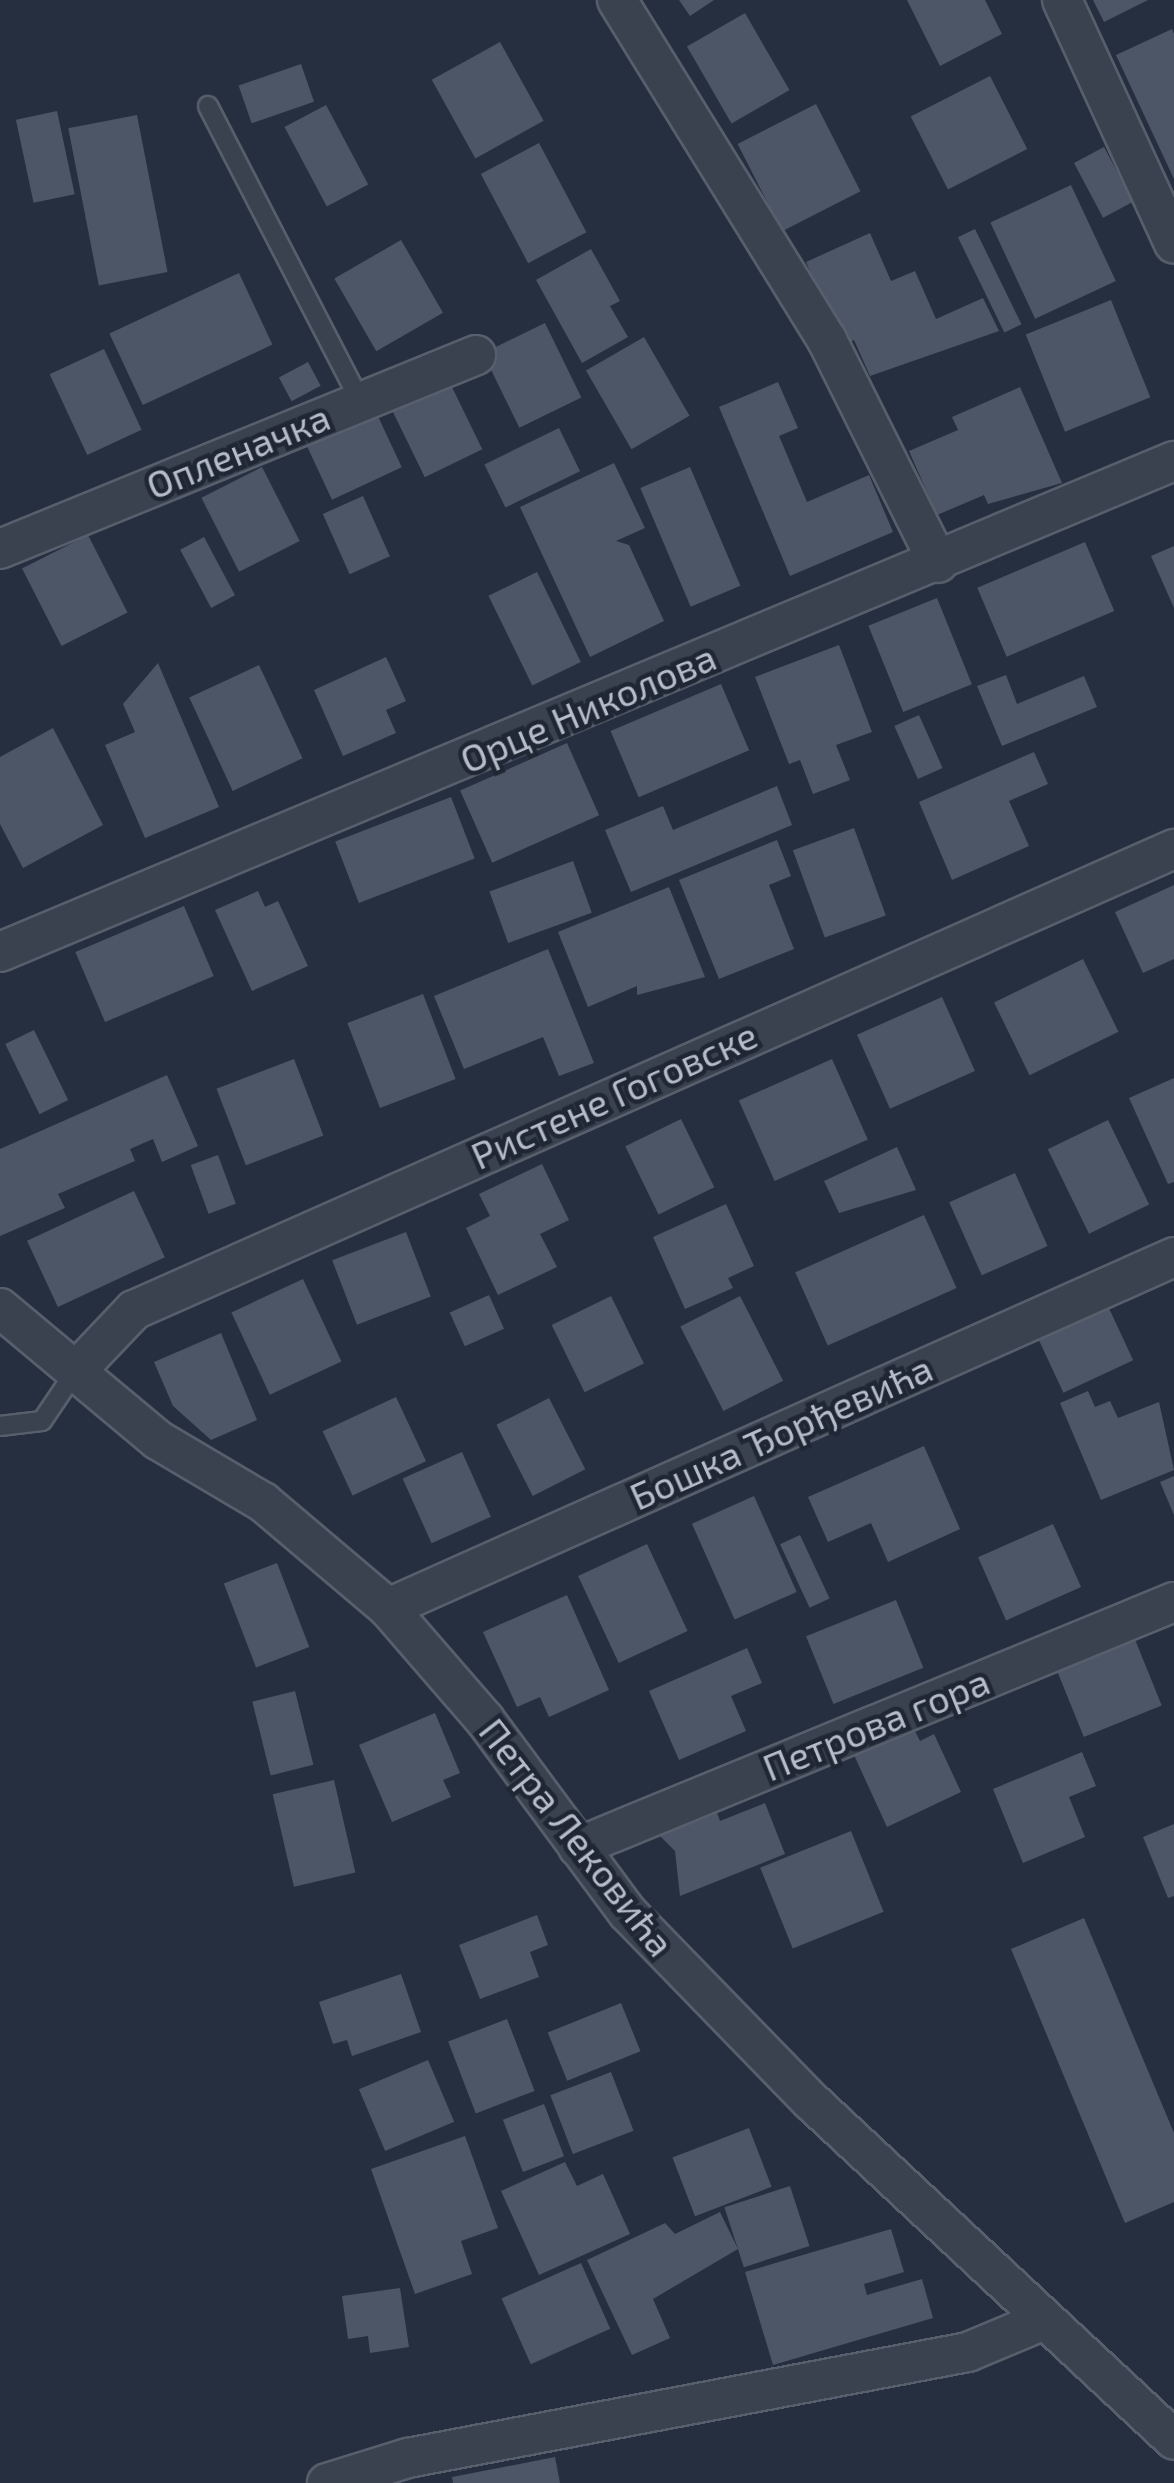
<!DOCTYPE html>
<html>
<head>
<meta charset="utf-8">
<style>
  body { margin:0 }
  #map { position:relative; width:1174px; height:2483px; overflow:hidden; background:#262f3f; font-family:"Exo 2",sans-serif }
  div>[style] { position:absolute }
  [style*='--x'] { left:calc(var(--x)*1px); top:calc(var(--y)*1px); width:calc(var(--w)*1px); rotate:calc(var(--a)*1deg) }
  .building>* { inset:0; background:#4c5667; transform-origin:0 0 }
  .roads { filter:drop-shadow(2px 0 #585f6c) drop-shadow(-2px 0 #585f6c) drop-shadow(0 2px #585f6c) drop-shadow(0 -2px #585f6c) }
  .service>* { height:18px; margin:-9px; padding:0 9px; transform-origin:9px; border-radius:9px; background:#3a414f }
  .minor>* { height:38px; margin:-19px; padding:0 19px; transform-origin:19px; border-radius:19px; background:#3a414f }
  span { translate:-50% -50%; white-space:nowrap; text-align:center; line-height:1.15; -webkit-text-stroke:9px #1f2634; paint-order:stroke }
  .street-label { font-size:38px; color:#b6bcc9 }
</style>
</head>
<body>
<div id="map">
  <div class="building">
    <div style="clip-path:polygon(679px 0,714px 0,690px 16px)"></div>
    <div style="clip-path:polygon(907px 0,985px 0,1002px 34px,940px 66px)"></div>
    <div style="clip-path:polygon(1093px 0,1148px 0,1104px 22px)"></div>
    <div style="left:745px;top:13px;width:89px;height:67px;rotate:60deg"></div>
    <div style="clip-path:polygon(1172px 29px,1174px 34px,1174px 179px,1116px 55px)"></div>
    <div style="left:500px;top:42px;width:90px;height:78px;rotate:61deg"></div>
    <div style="left:301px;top:64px;width:40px;height:66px;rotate:71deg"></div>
    <div style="left:990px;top:76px;width:82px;height:89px;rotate:63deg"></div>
    <div style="left:816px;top:104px;width:98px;height:88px;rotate:63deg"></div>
    <div style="left:326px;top:105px;width:90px;height:47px;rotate:62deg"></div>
    <div style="left:57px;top:111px;width:85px;height:42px;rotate:78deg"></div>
    <div style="left:137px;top:115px;width:160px;height:70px;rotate:79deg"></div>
    <div style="left:539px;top:143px;width:101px;height:66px;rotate:62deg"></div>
    <div style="left:1104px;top:147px;width:62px;height:34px;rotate:62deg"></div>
    <div style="left:1071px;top:185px;width:106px;height:89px;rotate:65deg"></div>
    <div style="left:975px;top:229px;width:106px;height:19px;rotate:64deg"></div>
    <div style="clip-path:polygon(870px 233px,891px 281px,915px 271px,936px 319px,983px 298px,999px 331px,870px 376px,854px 340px,842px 346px,806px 262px)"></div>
    <div style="left:401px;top:240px;width:84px;height:77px;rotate:60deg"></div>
    <div style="clip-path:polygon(591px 249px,620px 301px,610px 306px,628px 337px,582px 363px,536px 280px)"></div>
    <div style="left:239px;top:273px;width:79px;height:143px;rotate:65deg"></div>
    <div style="left:1111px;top:300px;width:105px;height:92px;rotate:68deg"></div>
    <div style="left:545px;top:323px;width:83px;height:69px;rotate:64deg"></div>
    <div style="left:644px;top:337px;width:91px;height:67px;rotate:60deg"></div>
    <div style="left:104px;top:349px;width:89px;height:60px;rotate:65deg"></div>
    <div style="left:308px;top:362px;width:27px;height:33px;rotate:62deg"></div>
    <div style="left:449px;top:381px;width:76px;height:64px;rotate:64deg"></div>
    <div style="clip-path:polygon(778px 382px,798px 428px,779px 436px,807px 502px,869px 475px,893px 532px,790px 576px,719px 407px)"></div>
    <div style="clip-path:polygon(1020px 387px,1062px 483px,988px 504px,984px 495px,937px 515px,909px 451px,958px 430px,952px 417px)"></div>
    <div style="left:376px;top:412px;width:61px;height:77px;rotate:65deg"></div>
    <div style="left:559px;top:428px;width:48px;height:83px;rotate:64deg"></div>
    <div style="clip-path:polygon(614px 463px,645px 528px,616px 541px,629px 545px,664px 621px,590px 657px,520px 507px)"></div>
    <div style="left:262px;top:467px;width:83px;height:68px;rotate:63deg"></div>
    <div style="left:690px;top:467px;width:129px;height:54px;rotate:67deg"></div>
    <div style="left:363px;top:496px;width:66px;height:44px;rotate:66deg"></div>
    <div style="left:88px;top:535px;width:87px;height:74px;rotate:63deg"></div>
    <div style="left:204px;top:537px;width:66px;height:27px;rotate:62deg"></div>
    <div style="left:1085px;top:542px;width:75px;height:117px;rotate:67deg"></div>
    <div style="clip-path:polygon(1174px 546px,1174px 608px,1151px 556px)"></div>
    <div style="left:537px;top:572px;width:100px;height:54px;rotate:64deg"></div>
    <div style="left:937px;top:598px;width:93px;height:74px;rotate:68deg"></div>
    <div style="clip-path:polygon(839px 645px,872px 732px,836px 745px,850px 780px,813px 794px,800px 760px,789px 764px,755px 677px)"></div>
    <div style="clip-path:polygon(386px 657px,406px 701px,386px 710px,396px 733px,343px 756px,314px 690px)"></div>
    <div style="clip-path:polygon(158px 663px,219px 807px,145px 838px,105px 745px,135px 732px,123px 704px)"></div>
    <div style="left:259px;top:665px;width:103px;height:77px;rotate:65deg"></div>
    <div style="clip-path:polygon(1006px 675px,1017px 704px,1084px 676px,1097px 707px,1002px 746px,977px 686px)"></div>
    <div style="left:721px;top:684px;width:72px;height:120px;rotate:67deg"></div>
    <div style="left:919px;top:715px;width:58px;height:27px;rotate:66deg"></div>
    <div style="clip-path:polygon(53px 728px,103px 825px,23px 868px,0 824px,0 757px)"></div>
    <div style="left:567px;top:743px;width:79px;height:117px;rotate:66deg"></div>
    <div style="clip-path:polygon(1034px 752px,1048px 784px,1009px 801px,1029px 846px,952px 880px,919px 802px)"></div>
    <div style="clip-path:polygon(777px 786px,792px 825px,631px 892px,605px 830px,663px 806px,673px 830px)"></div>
    <div style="left:451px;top:797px;width:66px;height:124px;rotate:69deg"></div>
    <div style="left:854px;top:828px;width:93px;height:65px;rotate:70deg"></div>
    <div style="clip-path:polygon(777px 840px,791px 876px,769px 885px,794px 949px,719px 979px,679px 880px)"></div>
    <div style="left:573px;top:861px;width:55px;height:89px;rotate:70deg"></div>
    <div style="clip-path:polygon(1174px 885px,1174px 959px,1143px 973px,1115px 912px)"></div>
    <div style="clip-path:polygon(669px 887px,705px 977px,637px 995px,637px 986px,588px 1007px,558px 932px)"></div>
    <div style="clip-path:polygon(258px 891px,265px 907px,278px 901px,308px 966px,252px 991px,215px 910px)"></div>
    <div style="left:184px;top:906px;width:76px;height:118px;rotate:67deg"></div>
    <div style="clip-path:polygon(548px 949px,594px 1063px,559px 1076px,543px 1037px,464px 1069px,434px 996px)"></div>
    <div style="left:1083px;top:959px;width:81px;height:99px;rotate:64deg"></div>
    <div style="left:423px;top:994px;width:91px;height:81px;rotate:69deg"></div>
    <div style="left:942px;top:997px;width:81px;height:93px;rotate:66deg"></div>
    <div style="left:34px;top:1030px;width:78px;height:32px;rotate:64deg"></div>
    <div style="left:294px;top:1059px;width:82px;height:83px;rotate:69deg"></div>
    <div style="left:832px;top:1059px;width:88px;height:102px;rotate:66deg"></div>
    <div style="clip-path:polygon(167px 1075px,198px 1146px,162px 1162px,153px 1139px,130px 1149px,135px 1161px,58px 1194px,65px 1208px,0 1236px,0 1149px)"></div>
    <div style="clip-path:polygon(1174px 1078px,1174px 1182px,1168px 1184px,1129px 1098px)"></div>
    <div style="left:681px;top:1119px;width:76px;height:62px;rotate:64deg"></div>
    <div style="left:1108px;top:1120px;width:94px;height:67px;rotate:64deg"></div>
    <div style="clip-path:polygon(897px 1147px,916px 1190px,839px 1213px,824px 1181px)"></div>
    <div style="left:218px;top:1155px;width:52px;height:29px;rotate:70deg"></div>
    <div style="clip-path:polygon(542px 1164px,569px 1220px,540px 1234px,557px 1267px,498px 1295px,466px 1228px,490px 1216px,479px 1194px)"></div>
    <div style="left:1015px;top:1173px;width:80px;height:72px;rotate:66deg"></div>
    <div style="left:134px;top:1191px;width:73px;height:118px;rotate:65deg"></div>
    <div style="clip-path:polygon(726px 1204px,754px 1266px,728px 1278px,733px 1288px,685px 1309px,653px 1237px)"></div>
    <div style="left:924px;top:1215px;width:80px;height:141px;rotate:66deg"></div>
    <div style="left:406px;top:1232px;width:69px;height:79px;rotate:69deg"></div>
    <div style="left:303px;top:1279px;width:91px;height:79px;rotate:65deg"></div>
    <div style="left:489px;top:1295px;width:37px;height:43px;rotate:66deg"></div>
    <div style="left:611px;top:1296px;width:75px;height:66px;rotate:64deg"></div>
    <div style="left:740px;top:1296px;width:95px;height:67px;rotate:63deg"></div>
    <div style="left:1107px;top:1304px;width:62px;height:77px;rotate:65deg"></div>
    <div style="clip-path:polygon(221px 1333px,257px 1420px,211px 1440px,173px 1406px,154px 1362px)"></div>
    <div style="clip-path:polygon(1088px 1391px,1095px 1407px,1110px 1401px,1118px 1418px,1159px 1402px,1174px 1470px,1101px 1500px,1060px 1403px)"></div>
    <div style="left:396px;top:1397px;width:71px;height:81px;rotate:65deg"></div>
    <div style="left:549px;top:1398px;width:80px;height:59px;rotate:63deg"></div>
    <div style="clip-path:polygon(924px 1446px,960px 1529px,888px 1562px,871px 1523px,828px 1542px,808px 1497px)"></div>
    <div style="left:462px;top:1452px;width:71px;height:65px;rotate:66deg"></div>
    <div style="clip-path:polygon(1174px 1476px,1174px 1515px,1160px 1482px)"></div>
    <div style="left:754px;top:1496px;width:105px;height:68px;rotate:66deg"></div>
    <div style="left:1053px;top:1524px;width:69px;height:82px;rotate:66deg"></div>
    <div style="left:800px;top:1535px;width:70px;height:22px;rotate:65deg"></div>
    <div style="left:647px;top:1544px;width:96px;height:76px;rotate:65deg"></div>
    <div style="left:277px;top:1563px;width:90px;height:57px;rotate:69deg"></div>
    <div style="clip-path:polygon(567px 1595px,609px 1690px,549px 1717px,540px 1697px,517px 1707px,483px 1632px)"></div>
    <div style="left:896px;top:1600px;width:73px;height:97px;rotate:68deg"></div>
    <div style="left:1134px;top:1637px;width:74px;height:84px;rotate:68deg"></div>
    <div style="clip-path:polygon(747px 1648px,762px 1683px,731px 1696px,746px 1731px,679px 1760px,649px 1691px)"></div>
    <div style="left:295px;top:1691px;width:76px;height:44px;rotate:76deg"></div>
    <div style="clip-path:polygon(435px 1713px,460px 1773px,443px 1780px,451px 1797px,392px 1822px,359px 1745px)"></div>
    <div style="clip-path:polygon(913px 1727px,920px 1741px,934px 1734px,961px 1792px,887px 1827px,854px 1755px)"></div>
    <div style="clip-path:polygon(1082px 1752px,1096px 1786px,1069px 1797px,1085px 1837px,1023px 1863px,993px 1789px)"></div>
    <div style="left:334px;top:1780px;width:95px;height:63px;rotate:77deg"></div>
    <div style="clip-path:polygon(765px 1803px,785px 1854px,680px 1896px,675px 1851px,655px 1831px,715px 1807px,720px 1821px)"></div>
    <div style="clip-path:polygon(1174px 1824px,1174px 1896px,1168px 1898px,1143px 1837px)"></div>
    <div style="left:851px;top:1831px;width:87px;height:98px;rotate:68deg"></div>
    <div style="clip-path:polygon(537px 1915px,548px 1945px,530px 1952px,539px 1977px,480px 1999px,459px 1945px)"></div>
    <div style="clip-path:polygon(1084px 1918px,1174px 2133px,1174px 2202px,1125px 2223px,1011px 1949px)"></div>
    <div style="clip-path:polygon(401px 1974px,421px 2032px,352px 2056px,347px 2040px,333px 2044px,319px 2002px)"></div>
    <div style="left:621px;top:2003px;width:52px;height:79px;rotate:68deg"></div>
    <div style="left:507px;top:2019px;width:77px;height:63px;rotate:69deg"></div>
    <div style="left:428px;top:2060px;width:67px;height:75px;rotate:67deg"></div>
    <div style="left:611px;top:2072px;width:63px;height:65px;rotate:69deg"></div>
    <div style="left:544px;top:2104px;width:56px;height:44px;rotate:69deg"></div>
    <div style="left:749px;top:2128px;width:63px;height:82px;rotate:69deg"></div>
    <div style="clip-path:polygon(465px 2136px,498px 2228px,461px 2241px,472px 2274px,415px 2294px,371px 2169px)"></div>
    <div style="clip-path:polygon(565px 2162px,577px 2186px,603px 2174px,630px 2234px,539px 2275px,501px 2191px)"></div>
    <div style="left:790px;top:2186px;width:63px;height:69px;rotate:72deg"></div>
    <div style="clip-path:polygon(720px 2212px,738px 2249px,653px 2299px,670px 2338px,632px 2355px,587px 2260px,665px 2223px,675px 2234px)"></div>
    <div style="clip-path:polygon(891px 2229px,904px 2272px,864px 2284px,867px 2295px,922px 2279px,933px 2318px,773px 2365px,745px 2272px)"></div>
    <div style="left:581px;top:2263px;width:72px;height:87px;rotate:66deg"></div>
    <div style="clip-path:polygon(400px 2288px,409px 2347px,370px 2353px,368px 2336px,348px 2339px,342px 2296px)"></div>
    <div style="clip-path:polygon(555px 2457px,560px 2483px,453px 2483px,452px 2477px)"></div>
  </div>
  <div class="roads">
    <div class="service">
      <div style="--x:208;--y:106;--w:332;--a:62.7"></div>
      <div style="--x:0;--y:1426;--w:42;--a:-6.8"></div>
      <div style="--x:42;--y:1421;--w:59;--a:-56"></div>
    </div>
    <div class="minor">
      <div style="--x:617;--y:0;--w:400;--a:58.3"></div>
      <div style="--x:827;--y:340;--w:249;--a:63.5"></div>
      <div style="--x:1062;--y:0;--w:268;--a:65.3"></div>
      <div style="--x:0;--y:549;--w:514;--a:-22.17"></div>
      <div style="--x:0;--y:952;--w:1273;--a:-22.7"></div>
      <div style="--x:0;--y:1308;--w:206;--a:39.9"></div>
      <div style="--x:158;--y:1440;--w:122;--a:30.6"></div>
      <div style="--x:263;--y:1502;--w:164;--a:40.3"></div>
      <div style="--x:388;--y:1608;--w:148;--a:49.1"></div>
      <div style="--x:485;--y:1720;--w:240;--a:53.5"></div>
      <div style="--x:628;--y:1913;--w:264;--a:45.8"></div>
      <div style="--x:812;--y:2102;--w:495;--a:43"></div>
      <div style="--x:75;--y:1372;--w:86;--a:-46.4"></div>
      <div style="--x:134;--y:1310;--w:1138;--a:-23.91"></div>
      <div style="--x:388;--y:1608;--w:861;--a:-24.06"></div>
      <div style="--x:578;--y:1847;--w:644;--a:-22.35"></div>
      <div style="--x:327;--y:2483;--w:85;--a:-17.2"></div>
      <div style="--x:408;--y:2458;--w:570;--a:-10.72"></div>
      <div style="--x:968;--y:2352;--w:80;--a:-22.7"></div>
    </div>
  </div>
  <div class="street-label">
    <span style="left:238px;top:451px;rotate:-22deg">Опленачка</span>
    <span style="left:588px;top:708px;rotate:-23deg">Орце Николова</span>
    <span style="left:614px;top:1095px;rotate:-24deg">Ристене Гоговске</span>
    <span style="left:781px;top:1432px;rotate:-24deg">Бошка Ђорђевића</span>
    <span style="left:876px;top:1724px;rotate:-22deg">Петрова гора</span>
    <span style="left:577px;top:1837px;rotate:52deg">Петра Лековића</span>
  </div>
</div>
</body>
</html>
